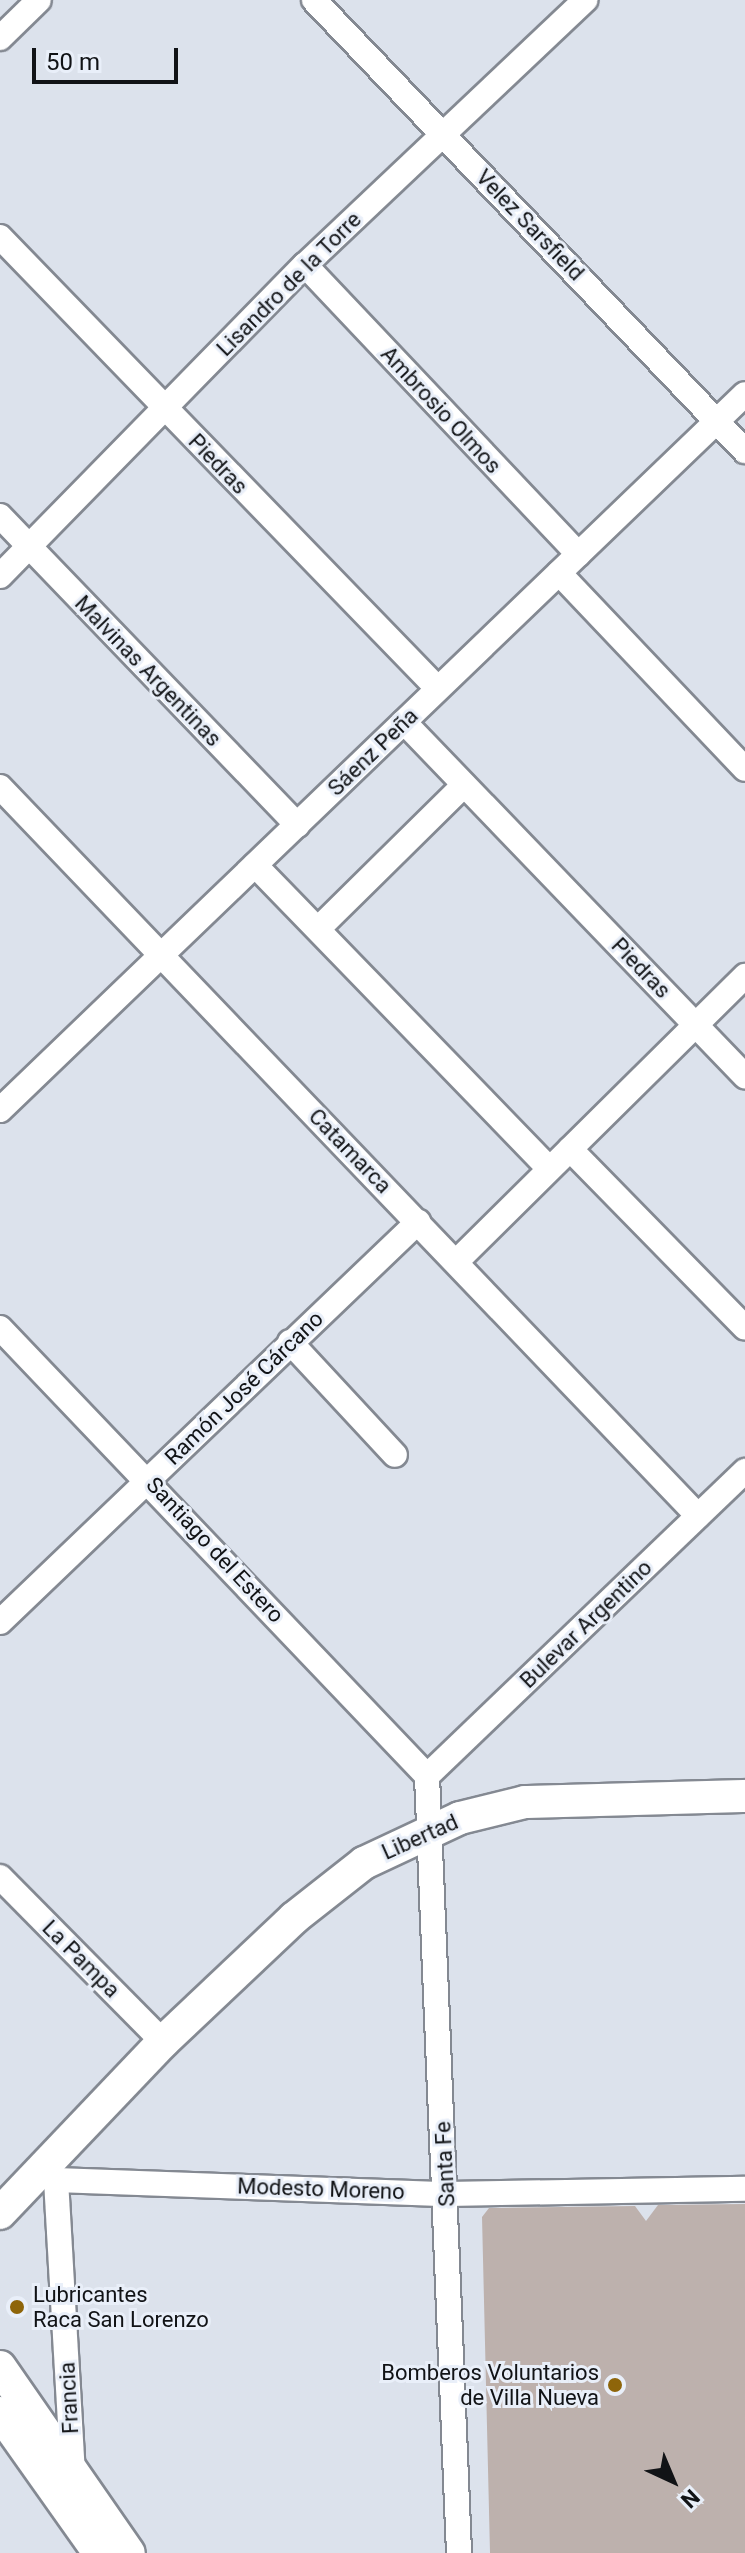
<!DOCTYPE html>
<html>
<head>
<meta charset="utf-8">
<style>
  body { margin:0 }
  #map { position:relative; width:745px; height:2553px; overflow:hidden; background:#dce2ec; font-family:Roboto,sans-serif }
  div>[style] { position:absolute }
  [style*='--x'] { left:calc(var(--x)*1px); top:calc(var(--y)*1px); width:calc(var(--w)*1px); rotate:calc(var(--a)*1deg) }
  .building>* { inset:0; background:#bdb1ad }
  .roads { filter:drop-shadow(2px 0 #848992) drop-shadow(-2px 0 #848992) drop-shadow(0 2px #848992) drop-shadow(0 -2px #848992) }
  .street>* { height:24px; margin:-12px; padding:0 12px; transform-origin:12px; border-radius:12px; background:#fff }
  .secondary>* { height:32px; margin:-16px; padding:0 16px; transform-origin:16px; border-radius:16px; background:#fff }
  .dots>* { width:22px; height:22px; translate:-50% -50%; box-sizing:border-box; border:4px solid #e9eff9; border-radius:50% }
  span { translate:-50% -50%; white-space:nowrap; text-align:center; line-height:1.15; -webkit-text-stroke:6px #e9eff9; paint-order:stroke }
  .street-label { font-size:22px; color:#111316 }
  .poi-label { font-size:22px; color:#111316 }
  .left { translate:0 -50%; text-align:left }
  .right { translate:-100% -50%; text-align:right }
  .north { position:absolute; left:633px; top:2441px; width:80px; height:80px; -webkit-text-stroke:6px #e9eff9; paint-order:stroke; rotate:136deg; font-size:22px; font-weight:700; line-height:32px; text-align:center; color:#111316 }
  .north::after { content:''; display:block; margin:auto; width:28px; height:36px; background:#111316; clip-path:polygon(50% 0,100% 100%,50% 72%,0 100%) }
  .scale { position:absolute; left:32px; top:48px; width:146px; height:36px; box-sizing:border-box; border:4px solid #111316; border-top:0; padding-left:10px; font-size:24px; line-height:28px; white-space:nowrap; color:#111316; -webkit-text-stroke:6px #e9eff9; paint-order:stroke }
</style>
</head>
<body>
<div id="map">
  <div class="building">
    <div style="clip-path:polygon(745px 2204px,745px 2553px,490px 2553px,482px 2217px,489px 2208px,635px 2206px,646px 2221px,658px 2205px)"></div>
  </div>
  <div class="roads">
    <div class="street">
      <div style="--x:314;--y:0;--w:624;--a:46.3"></div>
      <div style="--x:0;--y:38;--w:54;--a:-44.3"></div>
      <div style="--x:0;--y:237;--w:629;--a:45.9"></div>
      <div style="--x:305;--y:265;--w:398;--a:46.6"></div>
      <div style="--x:0;--y:516;--w:429;--a:46.1"></div>
      <div style="--x:559;--y:573;--w:270;--a:46.5"></div>
      <div style="--x:0;--y:576;--w:436;--a:-45.6"></div>
      <div style="--x:305;--y:265;--w:386;--a:-43.4"></div>
      <div style="--x:404;--y:722;--w:492;--a:46.1"></div>
      <div style="--x:0;--y:787;--w:1009;--a:46.24"></div>
      <div style="--x:255;--y:865;--w:422;--a:45.9"></div>
      <div style="--x:318;--y:929;--w:205;--a:-44.6"></div>
      <div style="--x:0;--y:1110;--w:1033;--a:-43.86"></div>
      <div style="--x:570;--y:1149;--w:250;--a:45.6"></div>
      <div style="--x:456;--y:1262;--w:407;--a:-44.7"></div>
      <div style="--x:0;--y:1328;--w:619;--a:46.37"></div>
      <div style="--x:290;--y:1342;--w:154;--a:47.1"></div>
      <div style="--x:0;--y:1622;--w:579;--a:-43.74"></div>
      <div style="--x:427;--y:1776;--w:778;--a:87.64"></div>
      <div style="--x:427;--y:1776;--w:441;--a:-43.8"></div>
      <div style="--x:0;--y:1877;--w:232;--a:45.3"></div>
      <div style="--x:46;--y:2168;--w:16;--a:50"></div>
      <div style="--x:56;--y:2180;--w:391;--a:2.1"></div>
      <div style="--x:447;--y:2194;--w:298;--a:-1"></div>
      <div style="--x:56;--y:2180;--w:292;--a:86.7"></div>
    </div>
    <div class="secondary">
      <div style="--x:0;--y:2213;--w:236;--a:-46.4"></div>
      <div style="--x:163;--y:2042;--w:180;--a:-43.4"></div>
      <div style="--x:294;--y:1918;--w:89;--a:-38.2"></div>
      <div style="--x:364;--y:1863;--w:106;--a:-25.1"></div>
      <div style="--x:460;--y:1818;--w:67;--a:-13.8"></div>
      <div style="--x:525;--y:1802;--w:220;--a:-1.6"></div>
      <div style="--x:0;--y:2367;--w:226;--a:55.3"></div>
      <div style="--x:0;--y:2413;--w:171;--a:54.7"></div>
    </div>
  </div>
  <div class="dots">
    <div style="left:17px;top:2307px;background:#8e650a"></div>
    <div style="left:615px;top:2385px;background:#8e650a"></div>
  </div>
  <div class="street-label">
    <span style="left:530px;top:225px;rotate:46deg">Velez Sarsfield</span>
    <span style="left:289px;top:284px;rotate:-45deg">Lisandro de la Torre</span>
    <span style="left:441px;top:410px;rotate:47deg">Ambrosio Olmos</span>
    <span style="left:218px;top:464px;rotate:46deg">Piedras</span>
    <span style="left:148px;top:671px;rotate:46deg">Malvinas Argentinas</span>
    <span style="left:373px;top:752px;rotate:-44deg">Sáenz Peña</span>
    <span style="left:641px;top:968px;rotate:46deg">Piedras</span>
    <span style="left:350px;top:1151px;rotate:46deg">Catamarca</span>
    <span style="left:244px;top:1388px;rotate:-44deg">Ramón José Cárcano</span>
    <span style="left:215px;top:1550px;rotate:47deg">Santiago del Estero</span>
    <span style="left:586px;top:1624px;rotate:-44deg">Bulevar Argentino</span>
    <span style="left:420px;top:1837px;rotate:-24deg">Libertad</span>
    <span style="left:81px;top:1959px;rotate:45deg">La Pampa</span>
    <span style="left:445px;top:2164px;rotate:-93deg">Santa Fe</span>
    <span style="left:321px;top:2189px;rotate:2deg">Modesto Moreno</span>
    <span style="left:69px;top:2398px;rotate:-93deg">Francia</span>
  </div>
  <div class="poi-label">
    <span class="left" style="left:33px;top:2307px">Lubricantes<br>Raca San Lorenzo</span>
    <span class="right" style="left:599px;top:2385px">Bomberos Voluntarios<br>de Villa Nueva</span>
  </div>
  <div class="north">N</div>
  <div class="scale">50 m</div>
</div>
</body>
</html>
